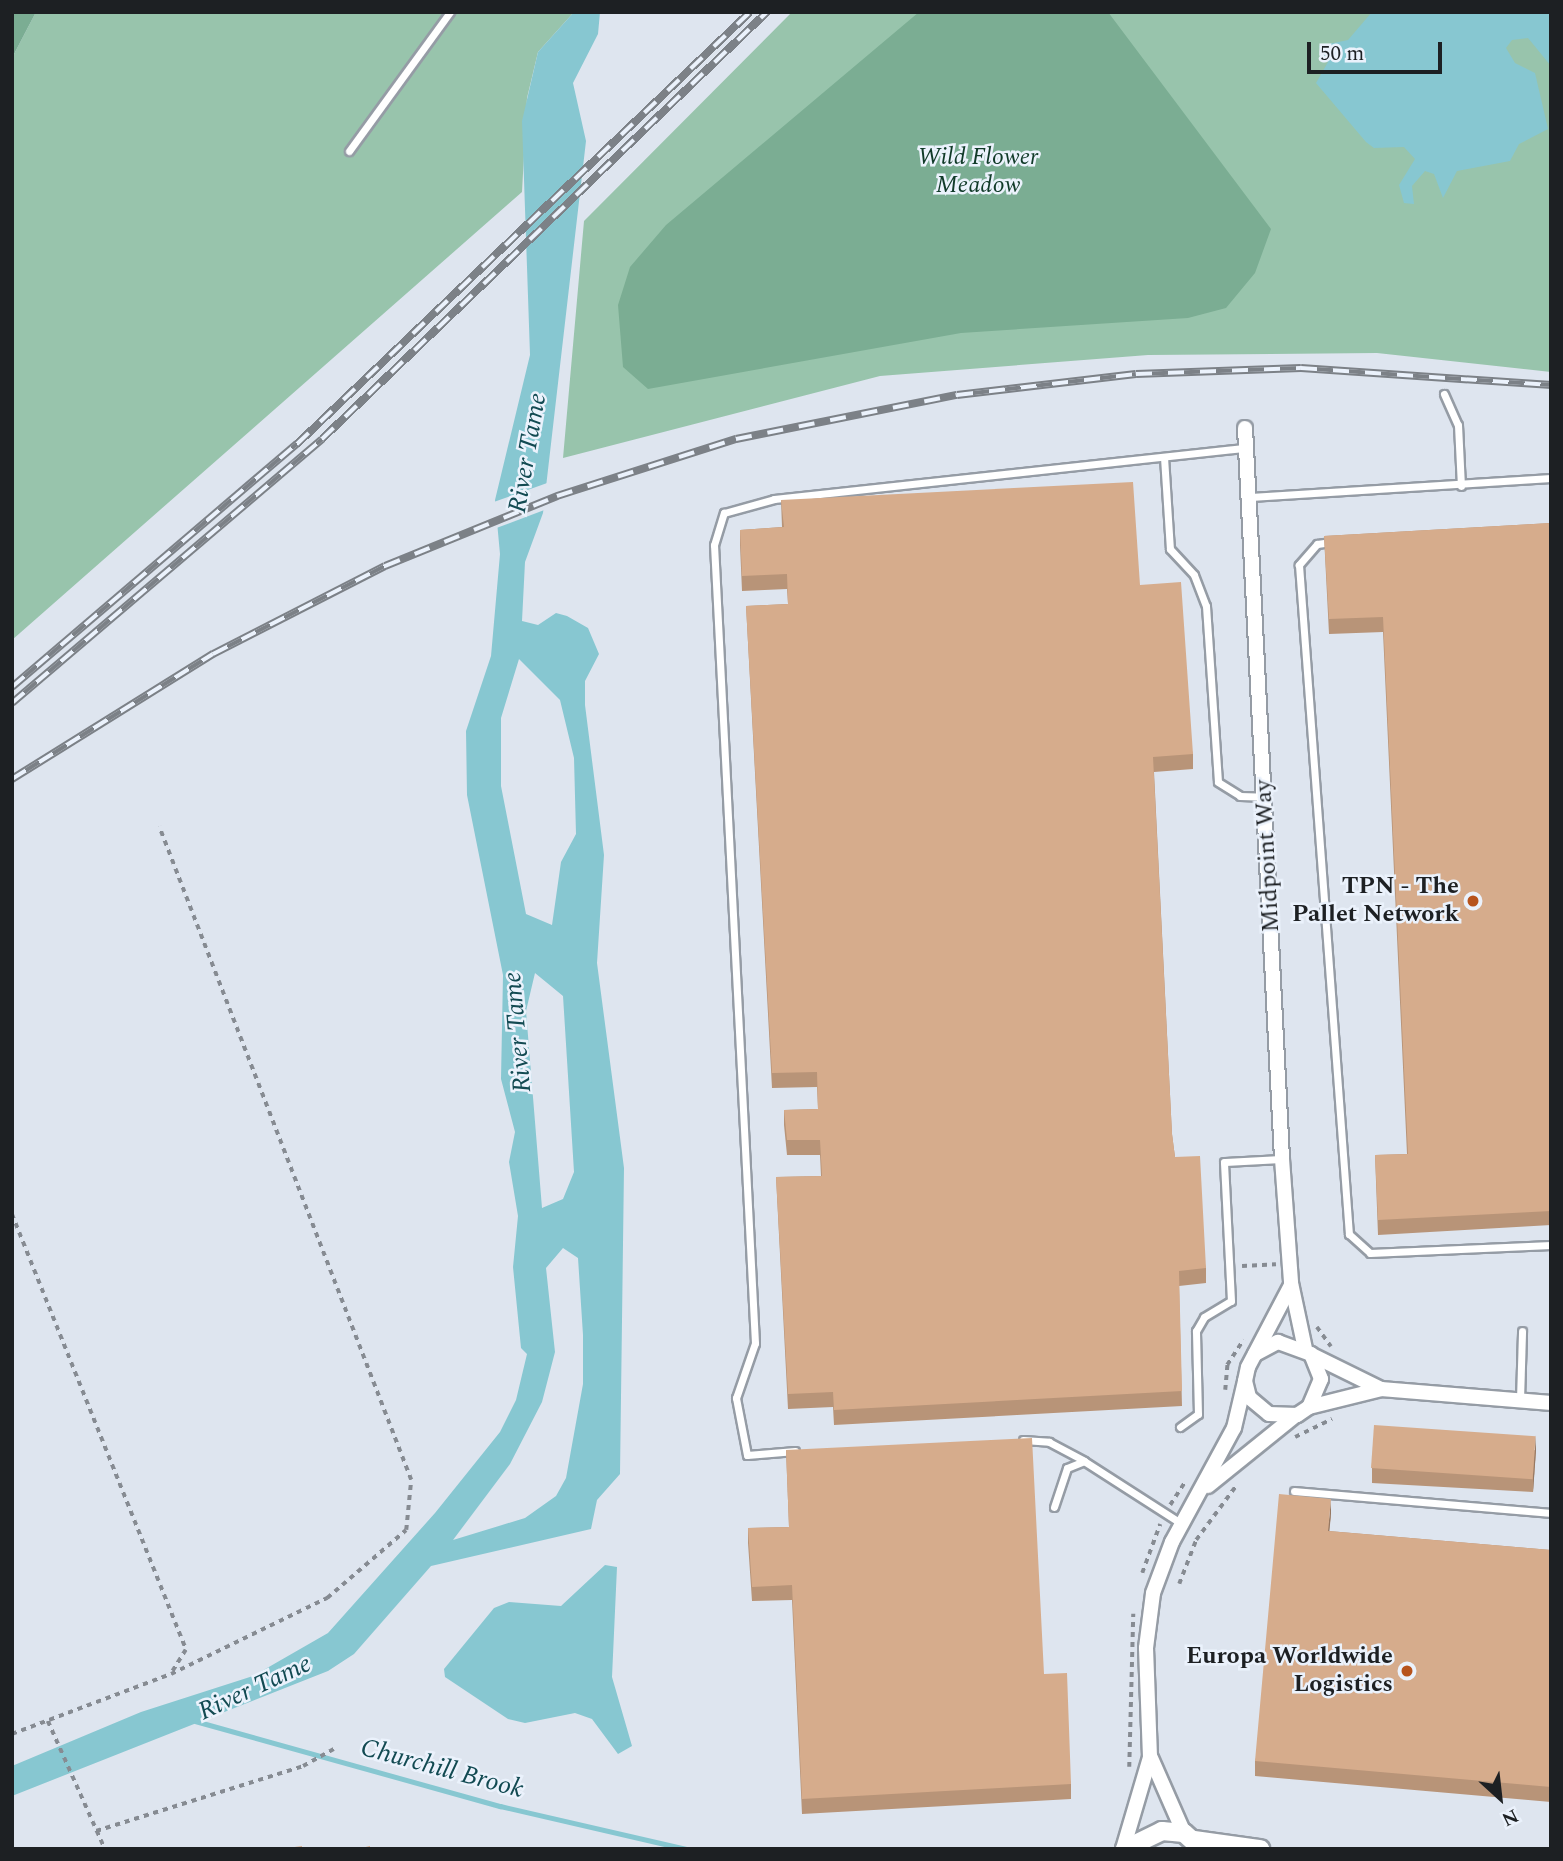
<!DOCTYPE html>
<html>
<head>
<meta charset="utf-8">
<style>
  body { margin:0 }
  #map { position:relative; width:1563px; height:1861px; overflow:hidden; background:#dee5ef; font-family:Spectral,serif }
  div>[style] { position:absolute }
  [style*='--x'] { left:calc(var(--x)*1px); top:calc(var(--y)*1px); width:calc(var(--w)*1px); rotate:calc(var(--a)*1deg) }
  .green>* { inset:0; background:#98c4ac }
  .forest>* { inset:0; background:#7bad93 }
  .water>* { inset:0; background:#87c7d1 }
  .pier>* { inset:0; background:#dee5ef }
  .stream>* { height:5px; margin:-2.5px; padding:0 2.5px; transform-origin:2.5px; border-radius:2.5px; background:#87c7d1 }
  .path>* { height:3.5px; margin-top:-1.75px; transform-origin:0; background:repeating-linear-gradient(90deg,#868b92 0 5px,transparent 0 10px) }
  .roads { filter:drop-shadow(2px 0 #959ca5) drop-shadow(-2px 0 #959ca5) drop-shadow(0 2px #959ca5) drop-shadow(0 -2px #959ca5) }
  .service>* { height:7px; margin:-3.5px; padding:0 3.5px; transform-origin:3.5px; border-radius:3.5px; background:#fff }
  .minor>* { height:14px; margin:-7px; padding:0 7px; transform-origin:7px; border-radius:7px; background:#fff }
  .tertiary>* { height:18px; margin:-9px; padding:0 9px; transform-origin:9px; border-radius:9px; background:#fff }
  .rail>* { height:8px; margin-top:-4px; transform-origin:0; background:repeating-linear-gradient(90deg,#ebf2fc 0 16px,#7c8187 0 32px); box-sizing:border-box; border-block:2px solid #7c8187 }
  .wall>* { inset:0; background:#b89478 }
  .shaded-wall>* { inset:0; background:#967862 }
  .building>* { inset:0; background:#d6ac8c; transform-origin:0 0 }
  .dots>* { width:19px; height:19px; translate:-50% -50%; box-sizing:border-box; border:4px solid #ebf2fc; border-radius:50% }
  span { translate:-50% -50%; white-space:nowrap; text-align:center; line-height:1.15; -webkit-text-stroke:5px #ebf2fc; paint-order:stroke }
  .park-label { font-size:24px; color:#103a28; font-style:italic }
  .street-label { font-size:24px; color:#1d2023 }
  .poi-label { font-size:24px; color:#1d2023; font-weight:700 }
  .right { translate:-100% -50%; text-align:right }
  .water-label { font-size:26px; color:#124a52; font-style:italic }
  .frame { position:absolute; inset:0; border:14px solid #1d2023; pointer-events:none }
  .north { position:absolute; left:1465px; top:1763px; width:70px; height:70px; -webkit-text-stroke:5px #ebf2fc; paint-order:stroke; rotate:153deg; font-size:19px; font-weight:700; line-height:28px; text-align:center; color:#1d2023 }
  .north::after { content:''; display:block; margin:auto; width:24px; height:32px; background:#1d2023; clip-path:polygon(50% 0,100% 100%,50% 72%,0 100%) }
  .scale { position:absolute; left:1307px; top:42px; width:135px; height:32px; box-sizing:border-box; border:4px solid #1d2023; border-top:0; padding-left:9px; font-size:21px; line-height:24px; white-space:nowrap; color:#1d2023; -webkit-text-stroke:5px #ebf2fc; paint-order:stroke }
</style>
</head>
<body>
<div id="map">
  <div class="green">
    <div style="clip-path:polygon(36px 12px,574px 12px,538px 52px,527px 98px,522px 192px,12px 640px,12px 58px)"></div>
    <div style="clip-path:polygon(792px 12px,1551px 12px,1551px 372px,1377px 353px,1148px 355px,880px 376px,563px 458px,584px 221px)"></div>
  </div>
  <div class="forest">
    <div style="clip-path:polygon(12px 12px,36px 12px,12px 58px)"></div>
    <div style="clip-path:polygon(919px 12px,1108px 12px,1271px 229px,1255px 273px,1226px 308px,1188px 318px,961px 333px,648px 389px,623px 367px,618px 305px,630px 267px,666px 225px)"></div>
  </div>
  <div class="water">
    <div style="clip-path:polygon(evenodd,574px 12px,600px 12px,598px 34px,573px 83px,586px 141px,543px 513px,525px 562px,522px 621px,538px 625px,556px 613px,567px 616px,588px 628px,599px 654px,585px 681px,585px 705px,604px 855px,597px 963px,624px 1168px,620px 1474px,597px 1500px,591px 1529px,431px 1566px,354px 1654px,328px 1671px,12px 1796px,12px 1766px,141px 1712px,253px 1676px,328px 1633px,435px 1513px,500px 1432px,516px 1400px,527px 1354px,521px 1348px,513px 1267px,518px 1216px,509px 1162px,515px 1132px,501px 1079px,503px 975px,467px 795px,466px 731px,491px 656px,500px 554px,495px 500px,530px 355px,522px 121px,538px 52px,574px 12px,519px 659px,560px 700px,574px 758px,576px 834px,561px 862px,552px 925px,526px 914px,501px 786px,501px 718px,519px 659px,574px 12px,535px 973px,563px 996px,574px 1172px,563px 1199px,542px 1208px,526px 1011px,535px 973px,574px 12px,563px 1248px,578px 1258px,583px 1335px,583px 1384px,566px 1478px,556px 1496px,525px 1518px,453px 1540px,510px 1464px,542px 1402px,555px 1352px,546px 1268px,563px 1248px)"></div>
    <div style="clip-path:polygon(1372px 12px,1551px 12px,1551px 66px,1528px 38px,1512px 40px,1506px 48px,1515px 63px,1535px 73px,1548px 129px,1519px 144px,1510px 161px,1457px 171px,1443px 198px,1434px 174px,1425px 171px,1412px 186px,1414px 204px,1404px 203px,1399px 185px,1415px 159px,1404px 147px,1374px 148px,1366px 142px,1316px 83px,1328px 62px,1319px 46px,1348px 40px)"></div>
    <div style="clip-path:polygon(605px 1565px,617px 1567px,612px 1677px,632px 1746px,618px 1754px,592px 1719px,575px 1713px,525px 1723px,508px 1719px,445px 1677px,444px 1669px,494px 1608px,509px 1602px,561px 1606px)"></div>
  </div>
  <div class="pier">
    <div style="clip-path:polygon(550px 482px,547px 509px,491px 530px,491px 503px)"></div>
  </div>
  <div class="stream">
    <div style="--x:195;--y:1721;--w:317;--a:15.6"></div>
    <div style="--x:500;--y:1806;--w:191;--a:13"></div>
  </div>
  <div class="path">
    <div style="--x:12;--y:1214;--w:469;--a:68.2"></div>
    <div style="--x:186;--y:1650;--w:25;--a:122"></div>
    <div style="--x:1242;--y:1266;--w:34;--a:-3"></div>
    <div style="--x:1317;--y:1327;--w:24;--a:54"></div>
    <div style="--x:1225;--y:1390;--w:25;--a:-85"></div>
    <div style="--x:1227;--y:1365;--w:30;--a:-57"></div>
    <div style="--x:1295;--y:1437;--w:41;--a:-25.9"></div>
    <div style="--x:1170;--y:1505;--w:27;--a:-57"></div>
    <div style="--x:1142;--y:1573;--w:52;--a:-69.8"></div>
    <div style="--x:1179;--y:1584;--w:47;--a:-68.9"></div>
    <div style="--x:1196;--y:1540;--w:67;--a:-53.5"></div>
    <div style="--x:48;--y:1721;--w:140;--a:66"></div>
    <div style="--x:12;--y:1734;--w:170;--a:-20.7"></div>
    <div style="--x:171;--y:1674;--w:174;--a:-26"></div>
    <div style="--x:327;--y:1598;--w:104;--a:-40.7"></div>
    <div style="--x:406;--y:1530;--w:50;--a:-84.3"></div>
    <div style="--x:411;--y:1480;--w:700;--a:-111.1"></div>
    <div style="--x:1129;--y:1767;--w:153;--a:-88.5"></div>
    <div style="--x:96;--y:1831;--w:217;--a:-17.4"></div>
    <div style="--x:303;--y:1766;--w:35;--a:-29"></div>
  </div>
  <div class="roads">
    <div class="service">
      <div style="--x:349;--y:151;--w:172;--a:-54"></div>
      <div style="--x:1444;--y:394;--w:34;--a:66"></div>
      <div style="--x:1458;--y:425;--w:61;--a:87.2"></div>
      <div style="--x:1164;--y:457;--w:92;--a:86.3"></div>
      <div style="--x:1170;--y:549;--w:35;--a:47"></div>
      <div style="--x:1194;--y:575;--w:33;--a:69"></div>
      <div style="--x:1206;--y:606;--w:176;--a:86.1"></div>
      <div style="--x:1218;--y:782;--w:26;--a:32"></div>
      <div style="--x:1240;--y:796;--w:24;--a:2"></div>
      <div style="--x:1250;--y:497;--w:302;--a:-3.6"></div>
      <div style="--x:1331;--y:542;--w:14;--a:172"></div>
      <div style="--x:1317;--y:544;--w:28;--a:131"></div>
      <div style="--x:1299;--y:565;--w:671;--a:85.73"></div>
      <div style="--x:1349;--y:1234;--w:28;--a:42"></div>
      <div style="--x:1370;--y:1253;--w:181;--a:-2.5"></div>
      <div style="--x:1520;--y:1400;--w:69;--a:-88.3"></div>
      <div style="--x:1180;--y:1427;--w:22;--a:-36"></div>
      <div style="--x:1198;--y:1414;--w:83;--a:-91.4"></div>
      <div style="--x:1196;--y:1331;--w:16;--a:-60"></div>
      <div style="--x:1204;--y:1317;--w:31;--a:-31"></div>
      <div style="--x:1231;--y:1301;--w:139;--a:-92.9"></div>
      <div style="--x:1224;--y:1162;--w:58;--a:-3"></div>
      <div style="--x:1023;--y:1440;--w:26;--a:4"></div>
      <div style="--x:1049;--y:1442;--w:40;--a:28"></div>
      <div style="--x:795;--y:1451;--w:48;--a:175.2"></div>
      <div style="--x:747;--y:1455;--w:58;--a:-100.9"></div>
      <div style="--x:736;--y:1398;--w:58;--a:-70.9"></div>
      <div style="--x:755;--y:1343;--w:799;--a:-92.94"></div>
      <div style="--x:714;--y:545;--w:34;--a:-73"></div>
      <div style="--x:724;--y:513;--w:52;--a:-15.6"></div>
      <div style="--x:774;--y:499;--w:475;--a:-6.2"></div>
      <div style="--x:1294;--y:1491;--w:258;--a:4.9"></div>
      <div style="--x:1054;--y:1507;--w:41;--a:-71.6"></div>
      <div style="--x:1067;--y:1468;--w:18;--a:-22"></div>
      <div style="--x:1084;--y:1461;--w:117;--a:32.7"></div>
    </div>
    <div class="minor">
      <div style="--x:1245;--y:428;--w:732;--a:87.1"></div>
      <div style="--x:1282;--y:1159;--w:124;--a:85.8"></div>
      <div style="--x:1291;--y:1283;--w:67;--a:78"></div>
      <div style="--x:1255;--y:1354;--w:26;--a:-28"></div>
      <div style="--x:1278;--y:1342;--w:35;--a:20"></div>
      <div style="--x:1311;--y:1354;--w:27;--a:68"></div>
      <div style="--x:1321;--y:1379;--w:30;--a:113"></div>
      <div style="--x:1309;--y:1407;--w:14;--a:146"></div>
      <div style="--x:1297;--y:1415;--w:28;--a:-178"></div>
      <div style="--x:1269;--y:1414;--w:26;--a:-140"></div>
      <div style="--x:1249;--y:1397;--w:16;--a:-104"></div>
      <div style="--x:1245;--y:1381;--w:14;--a:-78"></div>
      <div style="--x:1248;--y:1367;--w:93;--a:-62.3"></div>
      <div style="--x:1312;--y:1355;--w:77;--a:26.2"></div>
      <div style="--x:1309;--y:1407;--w:74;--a:-14"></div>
      <div style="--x:1381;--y:1389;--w:171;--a:4.7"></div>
      <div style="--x:1208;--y:1486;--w:113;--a:-38.9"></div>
      <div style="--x:1151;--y:1758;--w:82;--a:66.3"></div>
      <div style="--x:1123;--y:1849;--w:96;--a:-73.6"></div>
      <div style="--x:1150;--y:1757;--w:109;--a:-92.1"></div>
      <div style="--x:1146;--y:1648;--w:55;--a:-82.7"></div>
      <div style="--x:1153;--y:1593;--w:54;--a:-69.6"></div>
      <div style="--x:1172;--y:1542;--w:130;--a:-61.5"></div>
      <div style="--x:1234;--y:1428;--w:48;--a:-76.8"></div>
    </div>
    <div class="tertiary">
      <div style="--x:1194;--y:1840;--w:67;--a:7.8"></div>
      <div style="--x:1125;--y:1849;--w:41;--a:-25.9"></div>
      <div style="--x:1162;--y:1831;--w:22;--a:5"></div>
      <div style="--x:1184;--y:1833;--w:24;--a:42"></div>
    </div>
  </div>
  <div class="rail">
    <div style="--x:12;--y:687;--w:375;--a:-40.5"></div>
    <div style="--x:297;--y:444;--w:626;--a:-43.64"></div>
    <div style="--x:12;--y:703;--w:407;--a:-40.4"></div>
    <div style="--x:322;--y:439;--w:617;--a:-43.82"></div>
    <div style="--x:12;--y:779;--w:237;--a:-31.9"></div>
    <div style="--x:213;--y:654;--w:193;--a:-27.1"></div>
    <div style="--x:385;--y:566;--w:186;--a:-22.1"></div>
    <div style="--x:557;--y:496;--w:188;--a:-17.7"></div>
    <div style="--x:736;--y:439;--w:225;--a:-11.3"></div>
    <div style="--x:957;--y:395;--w:180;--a:-6.7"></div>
    <div style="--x:1136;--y:374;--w:165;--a:-2.1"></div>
    <div style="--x:1301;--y:368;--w:251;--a:3.9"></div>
  </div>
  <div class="wall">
    <div style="clip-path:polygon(781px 500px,1140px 585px,1193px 754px,1193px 769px,1154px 772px,1172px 1134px,1175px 1157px,1206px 1268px,1206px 1283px,1179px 1286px,1182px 1406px,834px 1425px,833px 1407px,788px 1409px,776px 1177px,821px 1176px,820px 1155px,787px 1155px,784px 1125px,784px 1110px,818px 1109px,817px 1087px,772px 1088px,746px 606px,788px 604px,787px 589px,742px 591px,740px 545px,740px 530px,782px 527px)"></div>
    <div style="clip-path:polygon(1551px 523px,1551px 1225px,1378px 1235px,1375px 1155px,1407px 1154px,1383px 632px,1329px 634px,1324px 536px)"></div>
    <div style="clip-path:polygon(786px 1450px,1044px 1674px,1071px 1784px,1071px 1799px,802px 1814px,792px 1600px,752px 1601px,748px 1543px,748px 1528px,789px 1527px)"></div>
    <div style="clip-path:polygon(1536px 1450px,1533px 1492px,1372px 1483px,1372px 1468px)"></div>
    <div style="clip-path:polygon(1331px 1514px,1329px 1531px,1551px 1550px,1551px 1802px,1255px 1776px,1255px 1761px)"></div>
  </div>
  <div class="shaded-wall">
    <div style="clip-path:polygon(1536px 1435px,1536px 1450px,1533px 1492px,1533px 1477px)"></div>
    <div style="clip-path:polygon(1331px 1499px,1331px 1514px,1328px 1545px,1328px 1531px)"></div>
  </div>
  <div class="building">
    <div style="clip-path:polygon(1133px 482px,1140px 585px,1181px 582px,1193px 754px,1153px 757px,1172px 1134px,1175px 1157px,1200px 1156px,1206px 1268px,1179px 1271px,1182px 1391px,834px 1410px,833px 1392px,788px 1394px,776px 1177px,822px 1176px,820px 1140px,787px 1140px,784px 1110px,818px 1109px,817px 1072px,772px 1073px,746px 606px,788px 604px,787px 574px,742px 576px,740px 530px,784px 527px,781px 500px)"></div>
    <div style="clip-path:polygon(1551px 523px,1551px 1211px,1378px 1220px,1375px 1155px,1408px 1154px,1383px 617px,1329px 619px,1324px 536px)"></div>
    <div style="left:1374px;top:1425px;width:162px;height:43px;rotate:4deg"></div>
    <div style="clip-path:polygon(1032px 1438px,1044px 1674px,1067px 1673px,1071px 1784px,802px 1799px,792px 1585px,752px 1587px,748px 1528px,789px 1527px,786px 1450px)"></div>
    <div style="clip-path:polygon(1279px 1494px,1331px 1499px,1328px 1531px,1551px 1550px,1551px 1787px,1255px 1761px)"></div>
    <div style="clip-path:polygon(302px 1846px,302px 1849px,280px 1849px)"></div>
    <div style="clip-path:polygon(370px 1846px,370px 1849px,357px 1849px)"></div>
  </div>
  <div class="dots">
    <div style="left:1473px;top:901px;background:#b7531c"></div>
    <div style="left:1407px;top:1671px;background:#b7531c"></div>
  </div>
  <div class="park-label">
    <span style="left:978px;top:172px">Wild Flower<br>Meadow</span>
  </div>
  <div class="street-label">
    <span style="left:1268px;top:856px;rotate:-93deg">Midpoint Way</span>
  </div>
  <div class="poi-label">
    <span class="right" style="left:1459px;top:901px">TPN - The<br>Pallet Network</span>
    <span class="right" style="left:1393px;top:1671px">Europa Worldwide<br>Logistics</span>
  </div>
  <div class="water-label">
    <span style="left:528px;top:453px;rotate:-80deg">River Tame</span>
    <span style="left:518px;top:1032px;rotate:-95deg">River Tame</span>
    <span style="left:255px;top:1688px;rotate:-25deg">River Tame</span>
    <span style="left:442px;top:1769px;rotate:15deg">Churchill Brook</span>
  </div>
  <div class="frame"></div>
  <div class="north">N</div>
  <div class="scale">50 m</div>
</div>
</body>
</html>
